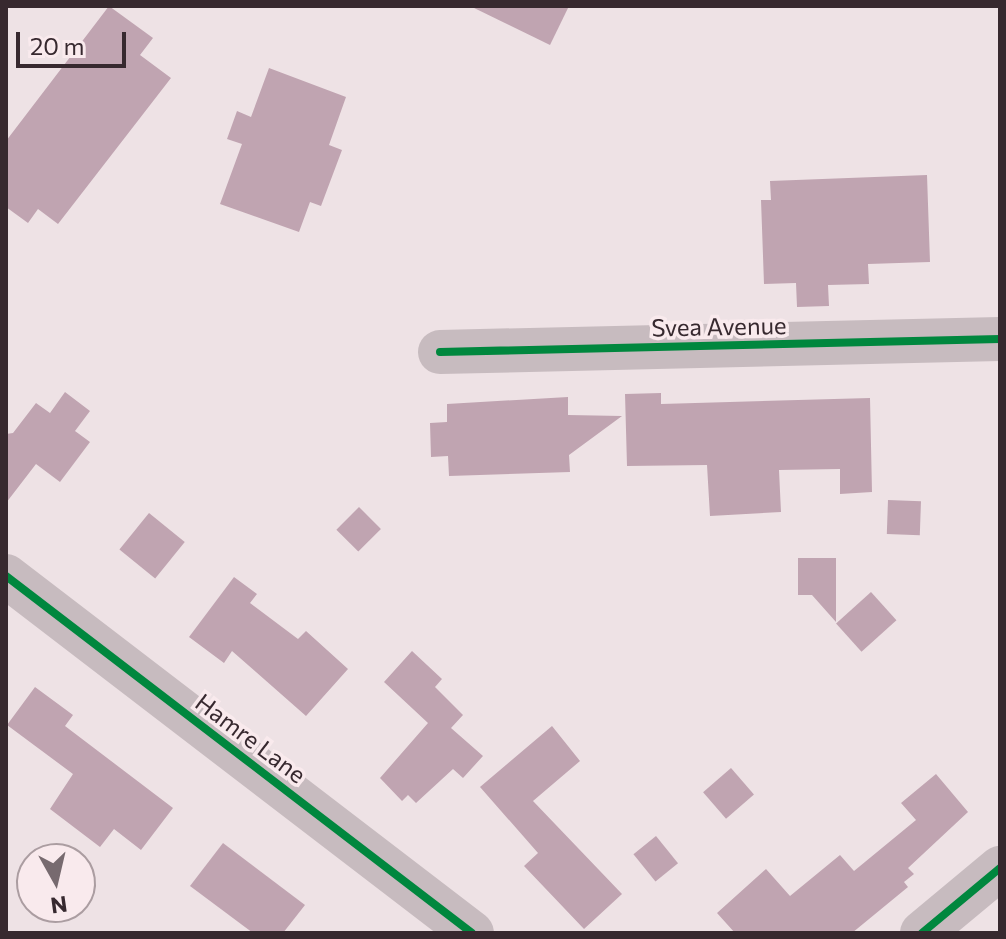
<!DOCTYPE html>
<html>
<head>
<meta charset="utf-8">
<style>
  body { margin:0 }
  #map { position:relative; width:1006px; height:939px; overflow:hidden; background:#eee2e5; font-family:Commissioner,sans-serif }
  div>[style] { position:absolute }
  [style*='--x'] { left:calc(var(--x)*1px); top:calc(var(--y)*1px); width:calc(var(--w)*1px); rotate:calc(var(--a)*1deg) }
  .building>* { inset:0; background:#c0a4b1; transform-origin:0 0 }
  .minor>* { height:44px; margin:-22px; padding:0 22px; transform-origin:22px; border-radius:22px; background:#c7bbbf }
  .cycleway>* { height:8px; margin:-4px; padding:0 4px; transform-origin:4px; border-radius:4px; background:#00873e }
  span { translate:-50% -50%; white-space:nowrap; text-align:center; line-height:1.15; -webkit-text-stroke:7px #f9eaed; paint-order:stroke }
  .street-label { font-size:24px; color:#37292f }
  .frame { position:absolute; inset:0; border:8px solid #37292f; pointer-events:none }
  .north { position:absolute; left:16px; top:843px; width:80px; height:80px; box-sizing:border-box; background:#f9eaed; border:2px solid #ab9da1; border-radius:50%; rotate:172deg; font-size:22px; font-weight:700; line-height:32px; text-align:center; color:#37292f }
  .north::after { content:''; display:block; margin:auto; width:28px; height:36px; background:#776a6f; clip-path:polygon(50% 0,100% 100%,50% 72%,0 100%) }
  .scale { position:absolute; left:16px; top:32px; width:110px; height:36px; box-sizing:border-box; border:4px solid #37292f; border-top:0; padding-left:10px; font-size:24px; line-height:28px; white-space:nowrap; color:#37292f; -webkit-text-stroke:6px #f9eaed; paint-order:stroke }
</style>
</head>
<body>
<div id="map">
  <div class="building">
    <div style="clip-path:polygon(109px 6px,153px 38px,140px 55px,171px 78px,58px 224px,38px 209px,28px 223px,6px 207px,6px 141px)"></div>
    <div style="clip-path:polygon(470px 6px,569px 6px,550px 45px)"></div>
    <div style="clip-path:polygon(269px 68px,346px 97px,329px 145px,342px 150px,321px 206px,310px 202px,299px 232px,220px 204px,242px 144px,227px 139px,237px 111px,251px 117px)"></div>
    <div style="clip-path:polygon(927px 175px,930px 262px,868px 264px,869px 284px,828px 285px,829px 306px,797px 307px,796px 283px,764px 284px,761px 200px,771px 200px,770px 181px)"></div>
    <div style="clip-path:polygon(65px 392px,90px 411px,75px 431px,90px 442px,60px 482px,36px 464px,6px 503px,6px 434px,13px 433px,36px 403px,50px 413px)"></div>
    <div style="clip-path:polygon(661px 393px,661px 404px,870px 398px,872px 492px,840px 494px,840px 469px,779px 470px,781px 512px,710px 516px,707px 465px,627px 466px,625px 394px)"></div>
    <div style="clip-path:polygon(568px 397px,568px 415px,622px 416px,569px 455px,570px 472px,449px 476px,448px 456px,431px 457px,430px 423px,447px 422px,447px 404px)"></div>
    <div style="left:888px;top:500px;width:33px;height:34px;rotate:2deg"></div>
    <div style="left:359px;top:507px;width:31px;height:32px;rotate:45deg"></div>
    <div style="left:149px;top:513px;width:46px;height:47px;rotate:39deg"></div>
    <div style="clip-path:polygon(798px 558px,836px 558px,836px 622px,812px 595px,798px 595px)"></div>
    <div style="clip-path:polygon(234px 577px,257px 594px,250px 603px,298px 639px,306px 631px,348px 669px,306px 716px,232px 651px,224px 663px,189px 637px)"></div>
    <div style="left:871px;top:592px;width:38px;height:47px;rotate:48deg"></div>
    <div style="clip-path:polygon(412px 651px,442px 679px,435px 687px,463px 715px,451px 728px,483px 756px,463px 778px,453px 769px,416px 803px,408px 795px,402px 801px,380px 778px,428px 723px,384px 682px)"></div>
    <div style="clip-path:polygon(35px 687px,73px 715px,65px 726px,173px 808px,141px 850px,114px 829px,100px 847px,50px 809px,73px 774px,7px 725px)"></div>
    <div style="clip-path:polygon(552px 726px,580px 761px,533px 801px,622px 894px,584px 929px,524px 866px,538px 853px,480px 787px)"></div>
    <div style="left:731px;top:768px;width:35px;height:37px;rotate:49deg"></div>
    <div style="clip-path:polygon(936px 774px,968px 812px,908px 868px,914px 874px,904px 882px,908px 887px,852px 933px,735px 933px,717px 913px,766px 869px,790px 896px,840px 855px,854px 871px,916px 820px,901px 803px)"></div>
    <div style="left:656px;top:836px;width:35px;height:29px;rotate:51deg"></div>
    <div style="clip-path:polygon(223px 843px,305px 905px,283px 933px,253px 933px,190px 886px)"></div>
  </div>
  <div class="minor">
    <div style="--x:440;--y:352;--w:560;--a:-1.33"></div>
    <div style="--x:6;--y:576;--w:587;--a:37.46"></div>
    <div style="--x:922;--y:933;--w:102;--a:-39.8"></div>
  </div>
  <div class="cycleway">
    <div style="--x:440;--y:352;--w:560;--a:-1.33"></div>
    <div style="--x:6;--y:576;--w:587;--a:37.46"></div>
    <div style="--x:922;--y:933;--w:102;--a:-39.8"></div>
  </div>
  <div class="street-label">
    <span style="left:719px;top:326px;rotate:-1deg">Svea Avenue</span>
    <span style="left:251px;top:738px;rotate:37deg">Hamre Lane</span>
  </div>
  <div class="frame"></div>
  <div class="north">N</div>
  <div class="scale">20 m</div>
</div>
</body>
</html>
